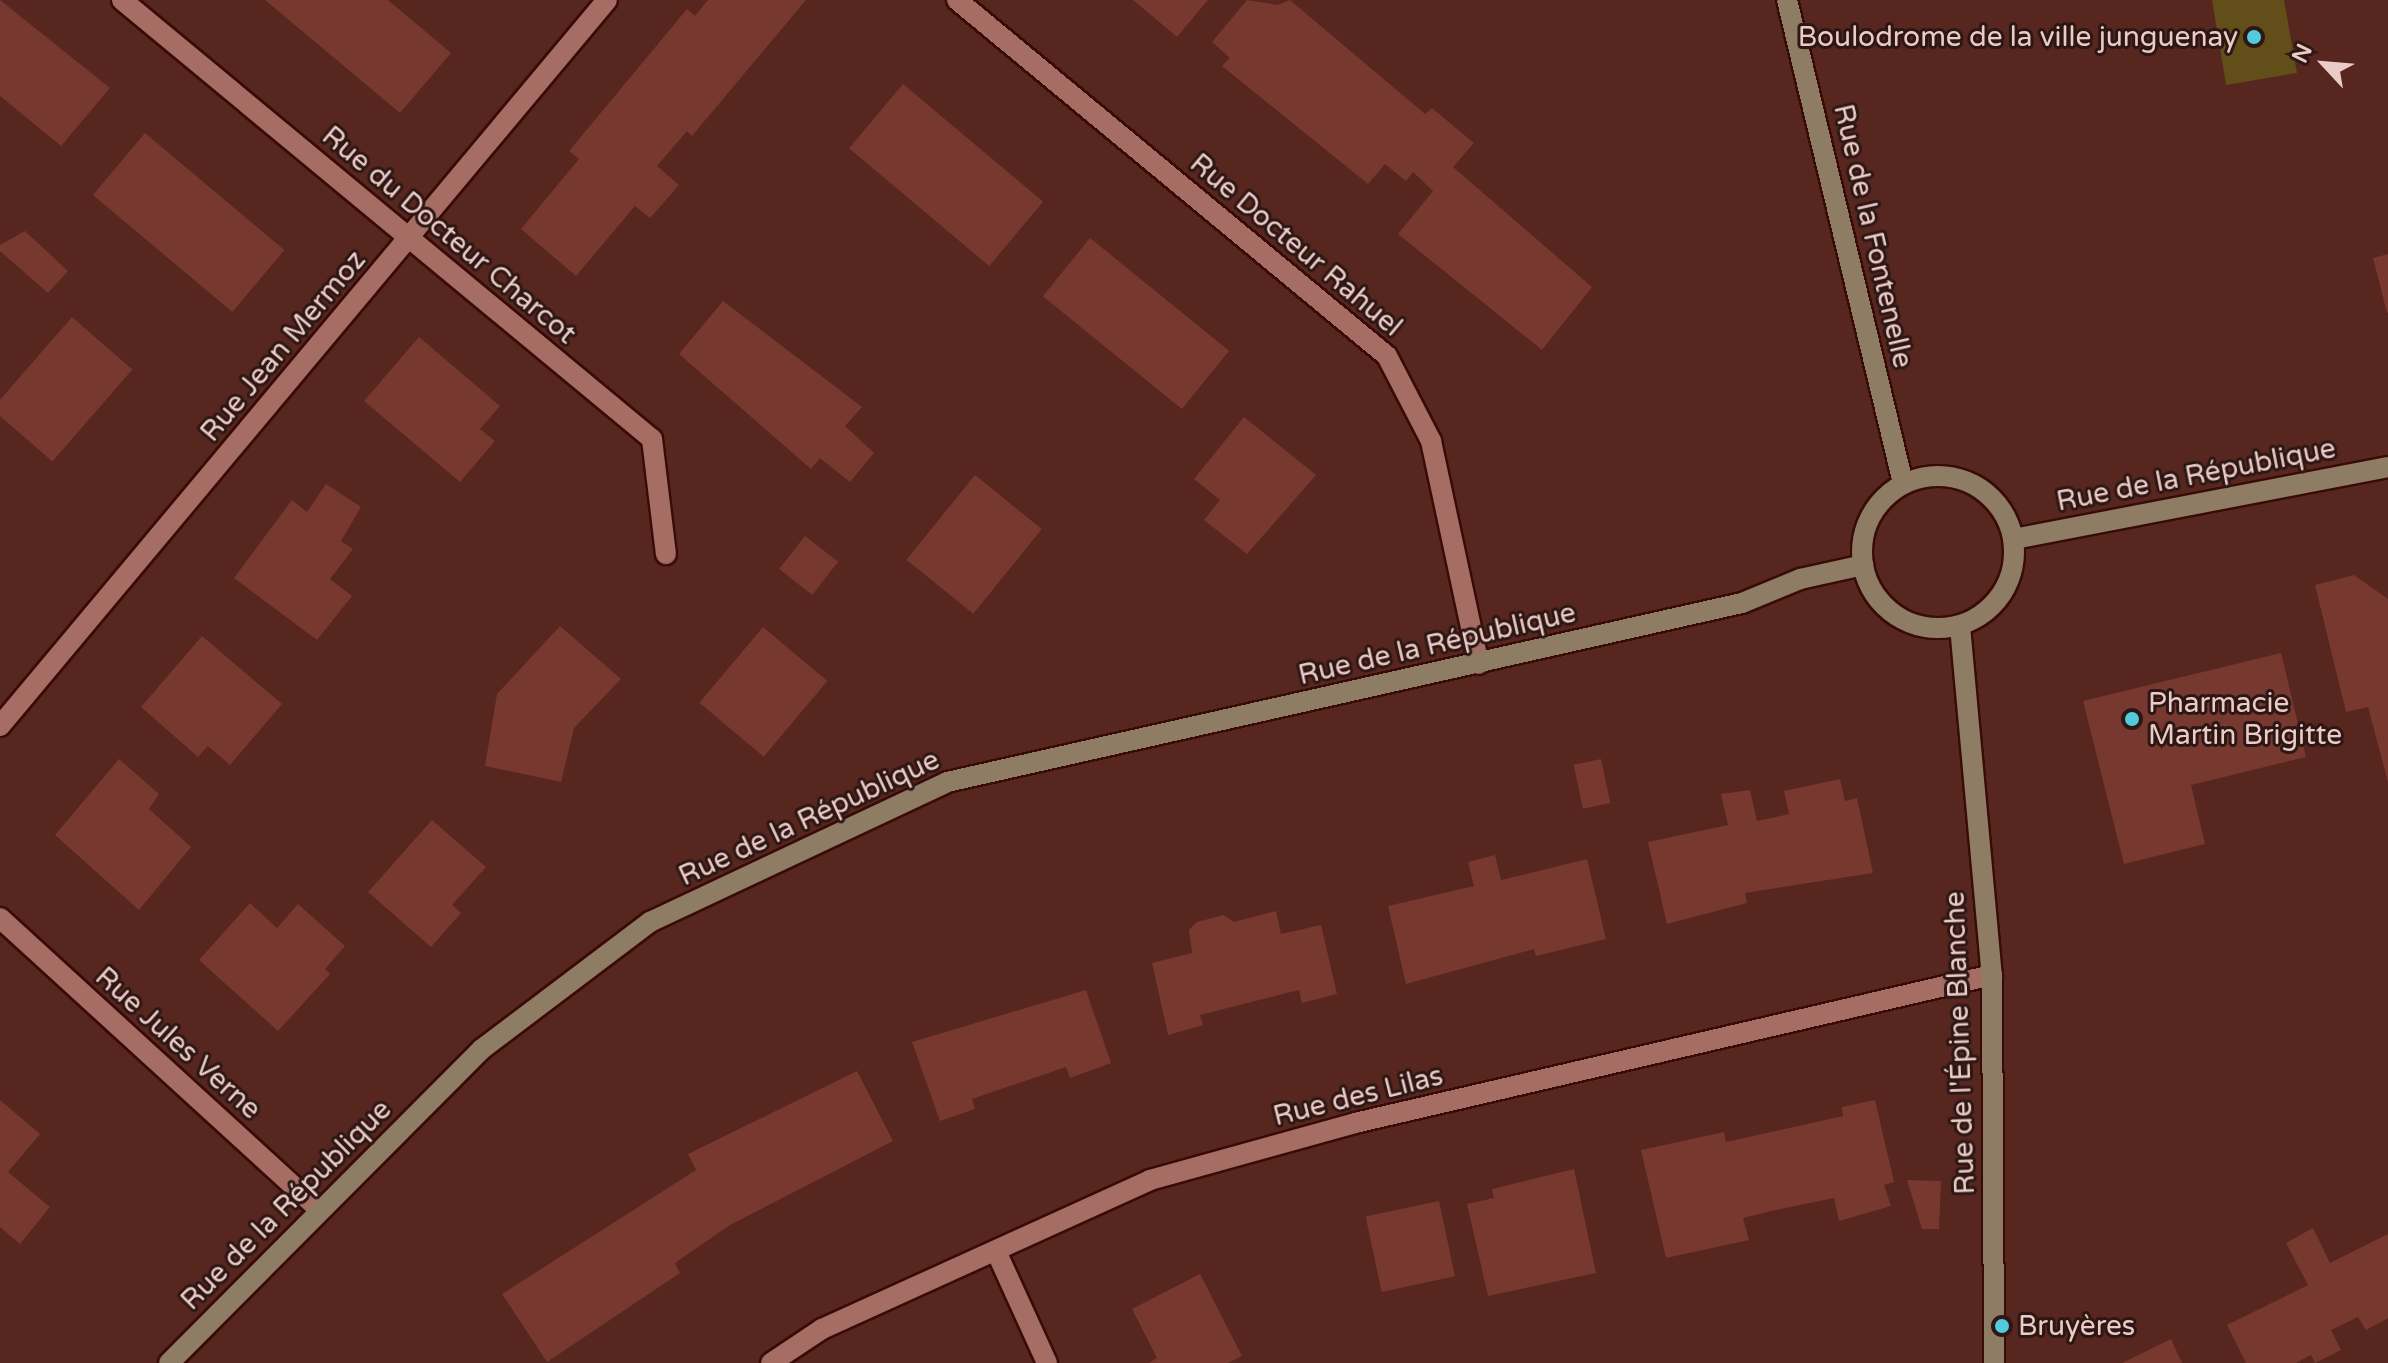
<!DOCTYPE html>
<html>
<head>
<meta charset="utf-8">
<style>
  body { margin:0 }
  #map { position:relative; width:2388px; height:1363px; overflow:hidden; background:#56261f; font-family:"Varela Round",sans-serif }
  div>[style] { position:absolute }
  [style*='--x'] { left:calc(var(--x)*1px); top:calc(var(--y)*1px); width:calc(var(--w)*1px); rotate:calc(var(--a)*1deg) }
  .green>* { inset:0; background:#614e19 }
  .building>* { inset:0; background:#773830; transform-origin:0 0 }
  .roads { filter:drop-shadow(2px 0 #390b07) drop-shadow(-2px 0 #390b07) drop-shadow(0 2px #390b07) drop-shadow(0 -2px #390b07) }
  .street>* { height:20px; margin:-10px; padding:0 10px; transform-origin:10px; border-radius:10px; background:#a56d64 }
  .secondary>* { height:20px; margin:-10px; padding:0 10px; transform-origin:10px; border-radius:10px; background:#8e7c65 }
  .secondary>.ring { margin:-10px; padding:0; box-sizing:content-box; background:none; border:20px solid #8e7c65; border-radius:50% }
  .dots>* { width:22px; height:22px; translate:-50% -50%; box-sizing:border-box; border:4px solid #2d1714; border-radius:50% }
  span { translate:-50% -50%; white-space:nowrap; text-align:center; line-height:1.15; -webkit-text-stroke:6px #2d1714; paint-order:stroke }
  .poi-label { font-size:28px; color:#ebcbc6 }
  .right { translate:-100% -50%; text-align:right }
  .left { translate:0 -50%; text-align:left }
  .street-label { font-size:28px; color:#ebcbc6 }
  .north { position:absolute; left:2284px; top:24px; width:80px; height:80px; -webkit-text-stroke:6px #2d1714; paint-order:stroke; rotate:296deg; font-size:22px; font-weight:700; line-height:32px; text-align:center; color:#ebcbc6 }
  .north::after { content:''; display:block; margin:auto; width:28px; height:36px; background:#ebcbc6; clip-path:polygon(50% 0,100% 100%,50% 72%,0 100%) }
</style>
</head>
<body>
<div id="map">
  <div class="green">
    <div style="clip-path:polygon(2212px 0,2284px 0,2297px 73px,2226px 85px)"></div>
  </div>
  <div class="building">
    <div style="clip-path:polygon(0 0,110px 88px,61px 146px,0 96px)"></div>
    <div style="clip-path:polygon(265px 0,388px 0,451px 53px,400px 113px)"></div>
    <div style="clip-path:polygon(708px 0,806px 0,692px 136px,687px 131px,657px 166px,679px 185px,650px 218px,635px 206px,576px 276px,521px 229px,579px 159px,569px 151px,687px 9px,695px 16px)"></div>
    <div style="clip-path:polygon(1133px 0,1208px 0,1177px 37px)"></div>
    <div style="clip-path:polygon(1247px 0,1278px 5px,1290px 0,1425px 114px,1432px 108px,1474px 143px,1453px 167px,1592px 287px,1542px 350px,1398px 234px,1433px 191px,1413px 172px,1406px 181px,1385px 164px,1368px 184px,1222px 66px,1230px 58px,1212px 42px)"></div>
    <div style="left:903px;top:84px;width:183px;height:84px;rotate:40deg"></div>
    <div style="left:145px;top:133px;width:182px;height:81px;rotate:40deg"></div>
    <div style="clip-path:polygon(25px 231px,68px 271px,48px 293px,0 251px,0 245px)"></div>
    <div style="left:1090px;top:238px;width:179px;height:75px;rotate:39deg"></div>
    <div style="clip-path:polygon(2388px 254px,2388px 312px,2387px 313px,2373px 258px)"></div>
    <div style="clip-path:polygon(723px 301px,862px 407px,845px 426px,874px 453px,850px 482px,820px 458px,811px 469px,679px 354px)"></div>
    <div style="left:72px;top:317px;width:80px;height:122px;rotate:41deg"></div>
    <div style="clip-path:polygon(419px 337px,500px 406px,480px 429px,495px 441px,460px 482px,364px 401px)"></div>
    <div style="clip-path:polygon(1244px 417px,1316px 475px,1247px 554px,1204px 520px,1220px 500px,1194px 479px)"></div>
    <div style="left:975px;top:475px;width:86px;height:109px;rotate:39deg"></div>
    <div style="clip-path:polygon(326px 484px,361px 507px,341px 541px,353px 549px,330px 579px,352px 596px,317px 640px,234px 578px,292px 500px,307px 512px)"></div>
    <div style="left:805px;top:536px;width:42px;height:42px;rotate:38deg"></div>
    <div style="clip-path:polygon(2354px 575px,2388px 599px,2388px 782px,2368px 707px,2346px 712px,2315px 585px)"></div>
    <div style="clip-path:polygon(560px 626px,621px 679px,574px 728px,561px 782px,485px 766px,497px 694px)"></div>
    <div style="left:763px;top:627px;width:84px;height:99px;rotate:40deg"></div>
    <div style="clip-path:polygon(202px 636px,282px 704px,230px 765px,208px 746px,198px 757px,141px 707px)"></div>
    <div style="clip-path:polygon(2281px 653px,2306px 757px,2191px 785px,2205px 844px,2124px 864px,2083px 701px)"></div>
    <div style="clip-path:polygon(119px 759px,159px 794px,149px 809px,191px 847px,139px 910px,55px 835px)"></div>
    <div style="left:1601px;top:759px;width:45px;height:28px;rotate:78deg"></div>
    <div style="clip-path:polygon(1840px 779px,1845px 801px,1857px 798px,1873px 873px,1745px 893px,1747px 903px,1667px 924px,1648px 842px,1728px 825px,1721px 794px,1750px 790px,1757px 821px,1789px 814px,1784px 791px)"></div>
    <div style="clip-path:polygon(432px 820px,486px 867px,452px 905px,461px 913px,431px 947px,368px 892px)"></div>
    <div style="clip-path:polygon(1495px 855px,1501px 880px,1587px 859px,1606px 939px,1536px 956px,1534px 949px,1406px 984px,1388px 906px,1474px 886px,1468px 862px)"></div>
    <div style="clip-path:polygon(250px 903px,277px 928px,298px 904px,345px 946px,325px 969px,330px 974px,278px 1031px,199px 960px)"></div>
    <div style="clip-path:polygon(1276px 911px,1281px 934px,1321px 925px,1337px 994px,1302px 1003px,1299px 990px,1200px 1015px,1203px 1025px,1168px 1035px,1152px 963px,1192px 953px,1189px 930px,1197px 922px,1224px 915px,1234px 922px)"></div>
    <div style="clip-path:polygon(1086px 990px,1111px 1063px,1070px 1078px,1066px 1067px,972px 1099px,975px 1109px,940px 1121px,912px 1042px)"></div>
    <div style="clip-path:polygon(857px 1071px,893px 1141px,730px 1225px,675px 1263px,680px 1273px,547px 1362px,502px 1294px,696px 1170px,688px 1154px)"></div>
    <div style="clip-path:polygon(0 1100px,40px 1134px,8px 1172px,50px 1207px,20px 1244px,0 1227px)"></div>
    <div style="clip-path:polygon(1875px 1100px,1894px 1182px,1884px 1185px,1891px 1206px,1839px 1221px,1834px 1198px,1771px 1211px,1743px 1218px,1749px 1240px,1666px 1258px,1641px 1150px,1724px 1132px,1726px 1142px,1843px 1116px,1842px 1107px)"></div>
    <div style="clip-path:polygon(1574px 1169px,1596px 1273px,1488px 1296px,1467px 1204px,1494px 1198px,1492px 1189px)"></div>
    <div style="clip-path:polygon(1907px 1180px,1941px 1181px,1939px 1229px,1922px 1229px)"></div>
    <div style="left:1439px;top:1201px;width:77px;height:75px;rotate:78deg"></div>
    <div style="clip-path:polygon(2313px 1228px,2330px 1263px,2388px 1234px,2388px 1318px,2366px 1330px,2358px 1317px,2331px 1330px,2341px 1350px,2315px 1363px,2311px 1355px,2296px 1363px,2246px 1363px,2227px 1325px,2308px 1285px,2286px 1243px)"></div>
    <div style="clip-path:polygon(1200px 1274px,1242px 1356px,1228px 1363px,1149px 1363px,1157px 1358px,1132px 1309px)"></div>
    <div style="clip-path:polygon(2171px 1339px,2182px 1363px,2122px 1363px)"></div>
  </div>
  <div class="roads">
    <div class="street">
      <div style="--x:122;--y:0;--w:688;--a:39.64"></div>
      <div style="--x:652;--y:439;--w:116;--a:83.1"></div>
      <div style="--x:957;--y:0;--w:558;--a:39.62"></div>
      <div style="--x:1387;--y:356;--w:96;--a:62.6"></div>
      <div style="--x:1431;--y:441;--w:228;--a:77.9"></div>
      <div style="--x:0;--y:726;--w:946;--a:-50.1"></div>
      <div style="--x:0;--y:918;--w:432;--a:42.4"></div>
      <div style="--x:996;--y:1251;--w:123;--a:65.5"></div>
      <div style="--x:771;--y:1363;--w:61;--a:-33.7"></div>
      <div style="--x:822;--y:1329;--w:360;--a:-24.4"></div>
      <div style="--x:1150;--y:1180;--w:213;--a:-15.5"></div>
      <div style="--x:1355;--y:1123;--w:654;--a:-13.08"></div>
    </div>
    <div class="secondary">
      <div style="--x:1787;--y:0;--w:498;--a:76.5"></div>
      <div class="ring" style="left:1862px;top:476px;width:132px;height:132px"></div>
      <div style="--x:2014;--y:539;--w:381;--a:-10.9"></div>
      <div style="--x:1960;--y:626;--w:350;--a:84.8"></div>
      <div style="--x:1992;--y:975;--w:388;--a:89.7"></div>
      <div style="--x:169;--y:1363;--w:443;--a:-45.1"></div>
      <div style="--x:482;--y:1049;--w:211;--a:-37.1"></div>
      <div style="--x:650;--y:922;--w:328;--a:-25.2"></div>
      <div style="--x:947;--y:782;--w:815;--a:-12.69"></div>
      <div style="--x:1742;--y:603;--w:63;--a:-22.5"></div>
      <div style="--x:1800;--y:579;--w:65;--a:-12.5"></div>
    </div>
  </div>
  <div class="dots">
    <div style="left:2254px;top:37px;background:#54cadd"></div>
    <div style="left:2132px;top:719px;background:#54cadd"></div>
    <div style="left:2002px;top:1326px;background:#54cadd"></div>
  </div>
  <div class="poi-label">
    <span class="right" style="left:2238px;top:37px">Boulodrome de la ville junguenay</span>
    <span class="left" style="left:2148px;top:719px">Pharmacie<br>Martin Brigitte</span>
    <span class="left" style="left:2018px;top:1326px">Bruyères</span>
  </div>
  <div class="street-label">
    <span style="left:449px;top:235px;rotate:40deg">Rue du Docteur Charcot</span>
    <span style="left:1873px;top:236px;rotate:77deg">Rue de la Fontenelle</span>
    <span style="left:1296px;top:245px;rotate:40deg">Rue Docteur Rahuel</span>
    <span style="left:283px;top:346px;rotate:-50deg">Rue Jean Mermoz</span>
    <span style="left:2196px;top:475px;rotate:-11deg">Rue de la République</span>
    <span style="left:1437px;top:644px;rotate:-13deg">Rue de la République</span>
    <span style="left:809px;top:818px;rotate:-25deg">Rue de la République</span>
    <span style="left:178px;top:1043px;rotate:42deg">Rue Jules Verne</span>
    <span style="left:1960px;top:1043px;rotate:-92deg">Rue de l'Épine Blanche</span>
    <span style="left:1358px;top:1096px;rotate:-14deg">Rue des Lilas</span>
    <span style="left:286px;top:1205px;rotate:-45deg">Rue de la République</span>
  </div>
  <div class="north">N</div>
</div>
</body>
</html>
